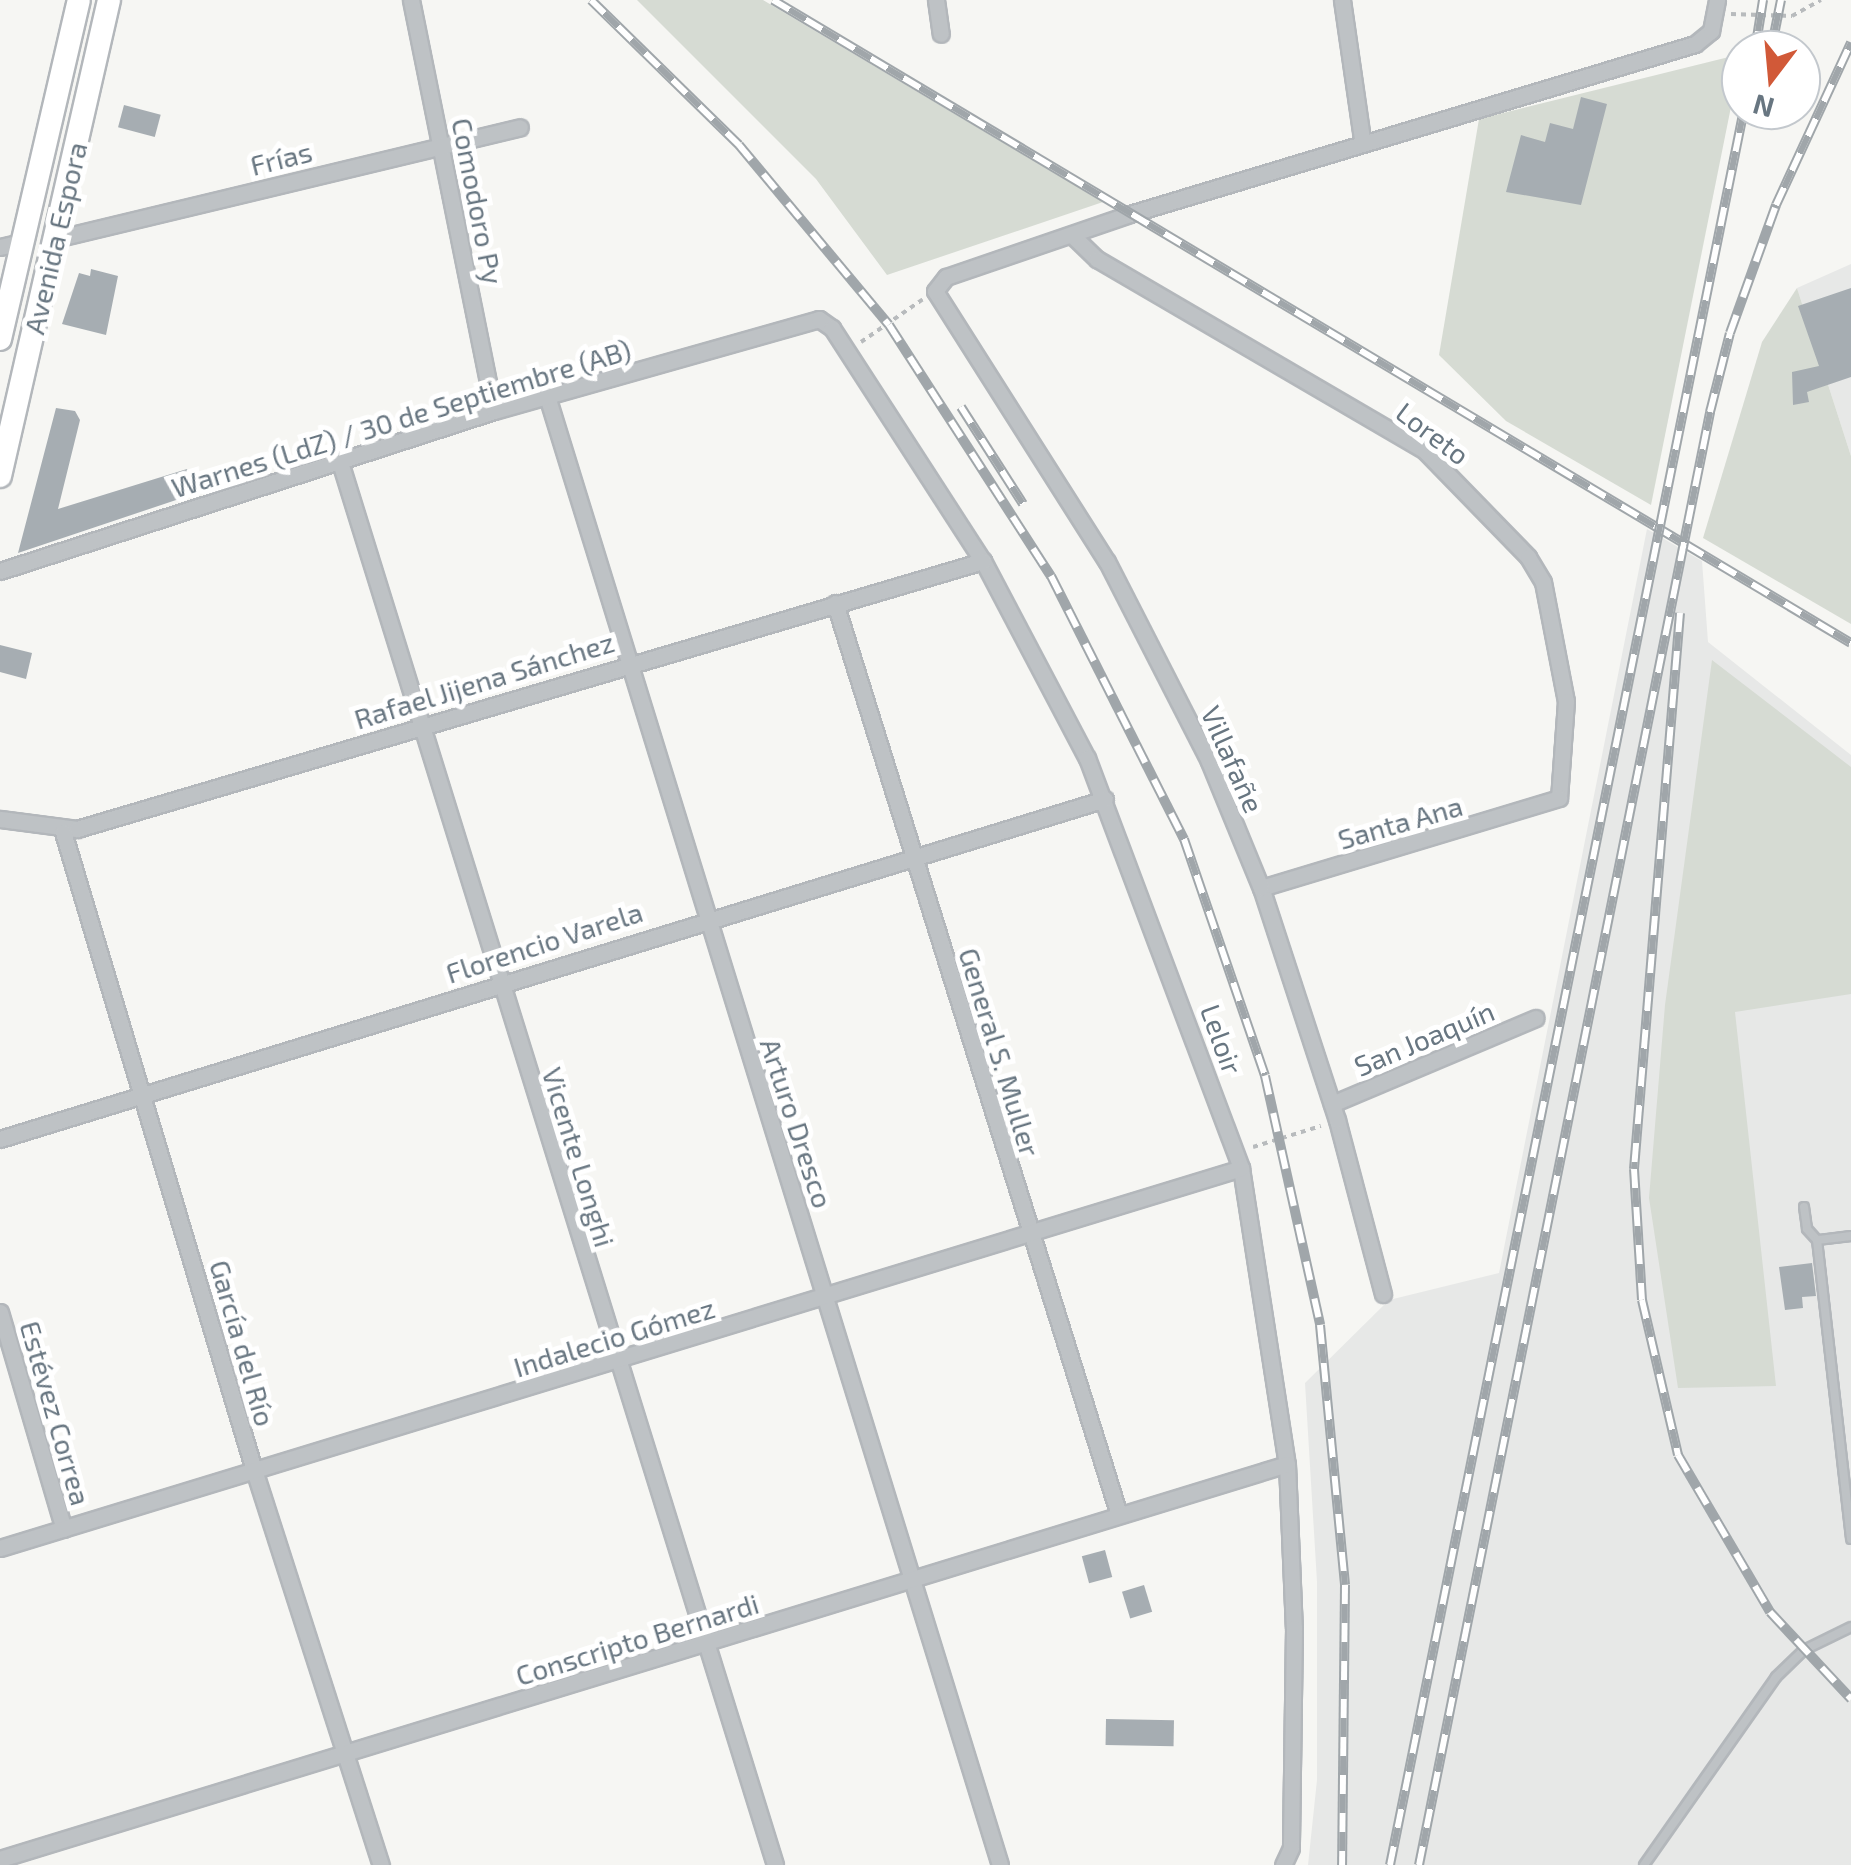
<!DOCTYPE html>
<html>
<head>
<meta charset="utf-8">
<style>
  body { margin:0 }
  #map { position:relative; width:1851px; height:1865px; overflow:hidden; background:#f6f6f3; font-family:"Exo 2",sans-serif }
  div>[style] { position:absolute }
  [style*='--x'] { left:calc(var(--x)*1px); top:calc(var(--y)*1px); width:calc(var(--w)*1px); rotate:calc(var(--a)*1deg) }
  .built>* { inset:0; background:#e7e8e7 }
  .green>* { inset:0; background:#d6dbd3 }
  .building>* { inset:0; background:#a6adb2; transform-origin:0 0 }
  .path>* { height:4px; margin-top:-2px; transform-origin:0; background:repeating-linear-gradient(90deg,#b8bbbd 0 5px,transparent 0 10px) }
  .roads { filter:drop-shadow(2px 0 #b3b7bb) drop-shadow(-2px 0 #b3b7bb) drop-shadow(0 2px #b3b7bb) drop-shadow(0 -2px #b3b7bb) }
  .lane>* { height:8px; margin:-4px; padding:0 4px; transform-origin:4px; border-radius:4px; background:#bec2c5 }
  .street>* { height:15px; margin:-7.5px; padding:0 7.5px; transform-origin:7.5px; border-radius:7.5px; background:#bec2c5 }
  .secondary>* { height:22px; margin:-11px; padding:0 11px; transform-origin:11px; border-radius:11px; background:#fff }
  .rail>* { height:10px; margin-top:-5px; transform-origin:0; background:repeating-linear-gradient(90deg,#fff 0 19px,#a0a6aa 0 38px); box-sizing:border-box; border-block:2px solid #a0a6aa }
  span { translate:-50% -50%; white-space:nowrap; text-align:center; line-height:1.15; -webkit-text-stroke:10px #fff; paint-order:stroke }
  .street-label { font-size:28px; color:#687681 }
  .north { position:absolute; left:1721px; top:30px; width:100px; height:100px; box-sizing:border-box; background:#fff; border:2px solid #c3c8cd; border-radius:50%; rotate:196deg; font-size:28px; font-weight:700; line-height:40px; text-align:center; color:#687681 }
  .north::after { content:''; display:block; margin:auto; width:35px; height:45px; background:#d15938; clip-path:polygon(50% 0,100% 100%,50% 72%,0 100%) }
</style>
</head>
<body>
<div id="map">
  <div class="built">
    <div style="clip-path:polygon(1851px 264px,1851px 456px,1797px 288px)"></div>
    <div style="clip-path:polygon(1647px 529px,1702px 561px,1708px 642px,1851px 755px,1851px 1865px,1308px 1865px,1317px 1780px,1317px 1582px,1305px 1383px,1389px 1300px,1499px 1273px)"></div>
  </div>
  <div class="green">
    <div style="clip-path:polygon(637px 0,763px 0,1103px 202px,887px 275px,816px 179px)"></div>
    <div style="clip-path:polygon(1741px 54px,1741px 57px,1651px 505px,1506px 421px,1439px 355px,1479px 119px)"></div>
    <div style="clip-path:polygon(1797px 288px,1851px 456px,1851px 624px,1703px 538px,1762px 342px)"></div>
    <div style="clip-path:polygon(1712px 660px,1851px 767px,1851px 994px,1735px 1012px,1776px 1386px,1678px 1388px,1649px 1198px,1665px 1005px)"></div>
  </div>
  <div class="building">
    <div style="clip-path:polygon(1581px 97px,1607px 104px,1581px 205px,1506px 192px,1521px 135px,1545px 142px,1550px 123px,1573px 129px)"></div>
    <div style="left:124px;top:105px;width:38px;height:23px;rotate:15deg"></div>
    <div style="clip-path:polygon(91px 269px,118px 276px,106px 335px,62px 324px,79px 273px,90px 276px)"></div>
    <div style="clip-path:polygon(1851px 288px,1851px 377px,1807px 392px,1809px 402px,1793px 405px,1792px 372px,1819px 366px,1798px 306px)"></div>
    <div style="clip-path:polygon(56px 408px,75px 411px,80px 420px,58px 509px,187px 469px,197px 493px,18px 553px)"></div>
    <div style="clip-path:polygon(0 645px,32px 653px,26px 679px,0 672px)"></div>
    <div style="clip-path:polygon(1812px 1263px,1816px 1296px,1802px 1297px,1803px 1308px,1785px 1310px,1779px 1267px)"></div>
    <div style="left:1105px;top:1550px;width:28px;height:24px;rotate:75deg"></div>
    <div style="left:1144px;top:1585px;width:28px;height:23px;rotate:73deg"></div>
    <div style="left:1106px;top:1719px;width:68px;height:26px;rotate:1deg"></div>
  </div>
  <div class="path">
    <div style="--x:1731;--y:14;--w:61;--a:1.9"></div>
    <div style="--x:1792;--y:16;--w:33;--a:-29"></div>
    <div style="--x:861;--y:342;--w:75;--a:-34.7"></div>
    <div style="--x:1253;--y:1147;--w:71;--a:-17.2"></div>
  </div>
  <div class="roads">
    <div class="lane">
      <div style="--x:1804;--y:1207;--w:22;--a:82"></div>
      <div style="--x:1807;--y:1229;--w:15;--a:48"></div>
      <div style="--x:1851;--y:1236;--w:34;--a:173"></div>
      <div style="--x:1817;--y:1240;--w:301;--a:83.5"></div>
      <div style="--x:1644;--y:1865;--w:230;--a:-54.9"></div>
      <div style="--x:1776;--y:1677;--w:39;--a:-44"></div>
      <div style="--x:1804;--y:1650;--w:52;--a:-26.1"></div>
    </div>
    <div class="street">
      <div style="--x:411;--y:0;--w:419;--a:78.6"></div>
      <div style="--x:936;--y:0;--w:34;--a:82"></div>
      <div style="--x:1342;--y:0;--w:140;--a:81.8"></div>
      <div style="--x:1072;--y:235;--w:35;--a:44"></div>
      <div style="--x:1097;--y:259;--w:380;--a:30.3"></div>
      <div style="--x:1425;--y:451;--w:148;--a:45.8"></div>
      <div style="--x:1528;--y:557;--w:29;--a:59"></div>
      <div style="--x:1543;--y:582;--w:121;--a:79.1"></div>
      <div style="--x:1566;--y:701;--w:97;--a:94.1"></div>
      <div style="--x:1559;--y:798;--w:311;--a:163.2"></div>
      <div style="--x:55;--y:239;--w:478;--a:-13.5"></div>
      <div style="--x:0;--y:247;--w:23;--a:-13"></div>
      <div style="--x:547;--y:396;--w:1537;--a:72.86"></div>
      <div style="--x:340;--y:462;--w:1469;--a:72.77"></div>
      <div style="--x:0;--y:571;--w:519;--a:-17.95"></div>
      <div style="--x:494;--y:411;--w:338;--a:-15.8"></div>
      <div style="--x:819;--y:319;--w:16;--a:35"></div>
      <div style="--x:832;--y:328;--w:278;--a:57.1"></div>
      <div style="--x:983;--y:561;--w:223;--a:62.2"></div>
      <div style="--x:1087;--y:758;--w:438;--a:69.4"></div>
      <div style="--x:1241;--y:1168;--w:300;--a:81.2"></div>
      <div style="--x:1287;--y:1464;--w:164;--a:87.6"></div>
      <div style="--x:1294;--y:1628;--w:220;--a:90.8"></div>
      <div style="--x:1291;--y:1848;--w:19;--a:115"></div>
      <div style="--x:835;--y:603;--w:955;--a:72.7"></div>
      <div style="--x:0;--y:819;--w:78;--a:7.4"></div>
      <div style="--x:77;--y:829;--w:945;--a:-16.48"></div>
      <div style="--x:63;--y:832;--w:669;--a:73.33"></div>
      <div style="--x:255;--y:1473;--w:412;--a:72.2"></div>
      <div style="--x:1332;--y:1104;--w:221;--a:-22.9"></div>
      <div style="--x:0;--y:1139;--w:1156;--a:-17.1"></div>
      <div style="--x:1383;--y:1294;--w:180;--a:-104.8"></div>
      <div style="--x:1337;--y:1120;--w:244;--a:-108.1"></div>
      <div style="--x:1261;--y:888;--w:137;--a:-112.3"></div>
      <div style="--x:1209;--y:761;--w:224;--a:-117.1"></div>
      <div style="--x:1107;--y:562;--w:321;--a:-122.4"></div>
      <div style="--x:935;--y:291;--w:18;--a:-52"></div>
      <div style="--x:946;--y:277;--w:194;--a:-18.9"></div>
      <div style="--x:1130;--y:214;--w:590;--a:-16.75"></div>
      <div style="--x:1695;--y:44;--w:21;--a:-39"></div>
      <div style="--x:1711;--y:31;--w:32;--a:-79"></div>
      <div style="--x:0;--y:1312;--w:226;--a:73.6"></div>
      <div style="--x:0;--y:1548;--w:1298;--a:-17.02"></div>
      <div style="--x:0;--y:1859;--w:1346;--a:-17.06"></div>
    </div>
    <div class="secondary">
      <div style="--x:0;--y:339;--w:348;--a:-76.9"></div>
      <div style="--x:0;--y:476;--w:488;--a:-77.1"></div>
    </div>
  </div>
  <div class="rail">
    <div style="--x:591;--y:0;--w:207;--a:44.4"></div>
    <div style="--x:739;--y:145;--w:234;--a:50.2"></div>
    <div style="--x:889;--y:325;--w:299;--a:57.2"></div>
    <div style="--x:1051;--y:576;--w:295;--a:63.2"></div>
    <div style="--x:1184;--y:839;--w:250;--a:71.1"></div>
    <div style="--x:1265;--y:1076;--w:255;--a:77.5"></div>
    <div style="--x:1320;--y:1325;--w:261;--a:84.5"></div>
    <div style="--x:1345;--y:1585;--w:280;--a:90.6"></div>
    <div style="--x:773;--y:0;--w:1255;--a:30.82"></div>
    <div style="--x:1755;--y:50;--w:51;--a:-80.9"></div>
    <div style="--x:1771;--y:50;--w:51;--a:-78.7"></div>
    <div style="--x:961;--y:407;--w:115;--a:57.4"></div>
    <div style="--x:1680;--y:613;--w:558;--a:94.73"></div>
    <div style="--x:1634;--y:1169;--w:131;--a:86.5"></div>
    <div style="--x:1642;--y:1300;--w:159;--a:76.9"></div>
    <div style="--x:1678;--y:1455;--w:182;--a:59.6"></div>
    <div style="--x:1770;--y:1612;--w:119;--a:47"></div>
    <div style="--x:1390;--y:1865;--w:1790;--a:-78.6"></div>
    <div style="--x:1419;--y:1865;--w:1482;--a:-78.67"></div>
    <div style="--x:1710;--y:412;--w:81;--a:-75.8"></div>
    <div style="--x:1730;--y:333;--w:136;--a:-70.2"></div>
    <div style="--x:1776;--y:205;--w:179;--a:-65.2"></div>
  </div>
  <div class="street-label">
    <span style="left:281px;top:158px;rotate:-14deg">Frías</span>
    <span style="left:478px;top:201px;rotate:79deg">Comodoro Py</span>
    <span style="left:55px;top:238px;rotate:-77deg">Avenida Espora</span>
    <span style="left:401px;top:418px;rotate:-17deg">Warnes (LdZ) / 30 de Septiembre (AB)</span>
    <span style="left:1433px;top:433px;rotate:37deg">Loreto</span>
    <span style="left:484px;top:680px;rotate:-17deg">Rafael Jijena Sánchez</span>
    <span style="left:1233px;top:759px;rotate:66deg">Villafañe</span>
    <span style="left:1400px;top:822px;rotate:-16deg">Santa Ana</span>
    <span style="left:544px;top:942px;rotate:-18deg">Florencio Varela</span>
    <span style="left:1424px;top:1038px;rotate:-23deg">San Joaquín</span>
    <span style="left:1222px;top:1039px;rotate:70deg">Leloir</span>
    <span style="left:1000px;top:1052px;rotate:73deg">General S. Muller</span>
    <span style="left:797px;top:1123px;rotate:72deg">Arturo Dresco</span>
    <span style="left:579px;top:1157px;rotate:73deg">Vicente Longhi</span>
    <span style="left:614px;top:1337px;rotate:-17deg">Indalecio Gómez</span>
    <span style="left:243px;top:1343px;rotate:74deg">García del Río</span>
    <span style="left:56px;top:1413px;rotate:74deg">Estévez Correa</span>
    <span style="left:637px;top:1639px;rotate:-17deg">Conscripto Bernardi</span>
  </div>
  <div class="north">N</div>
</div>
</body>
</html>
